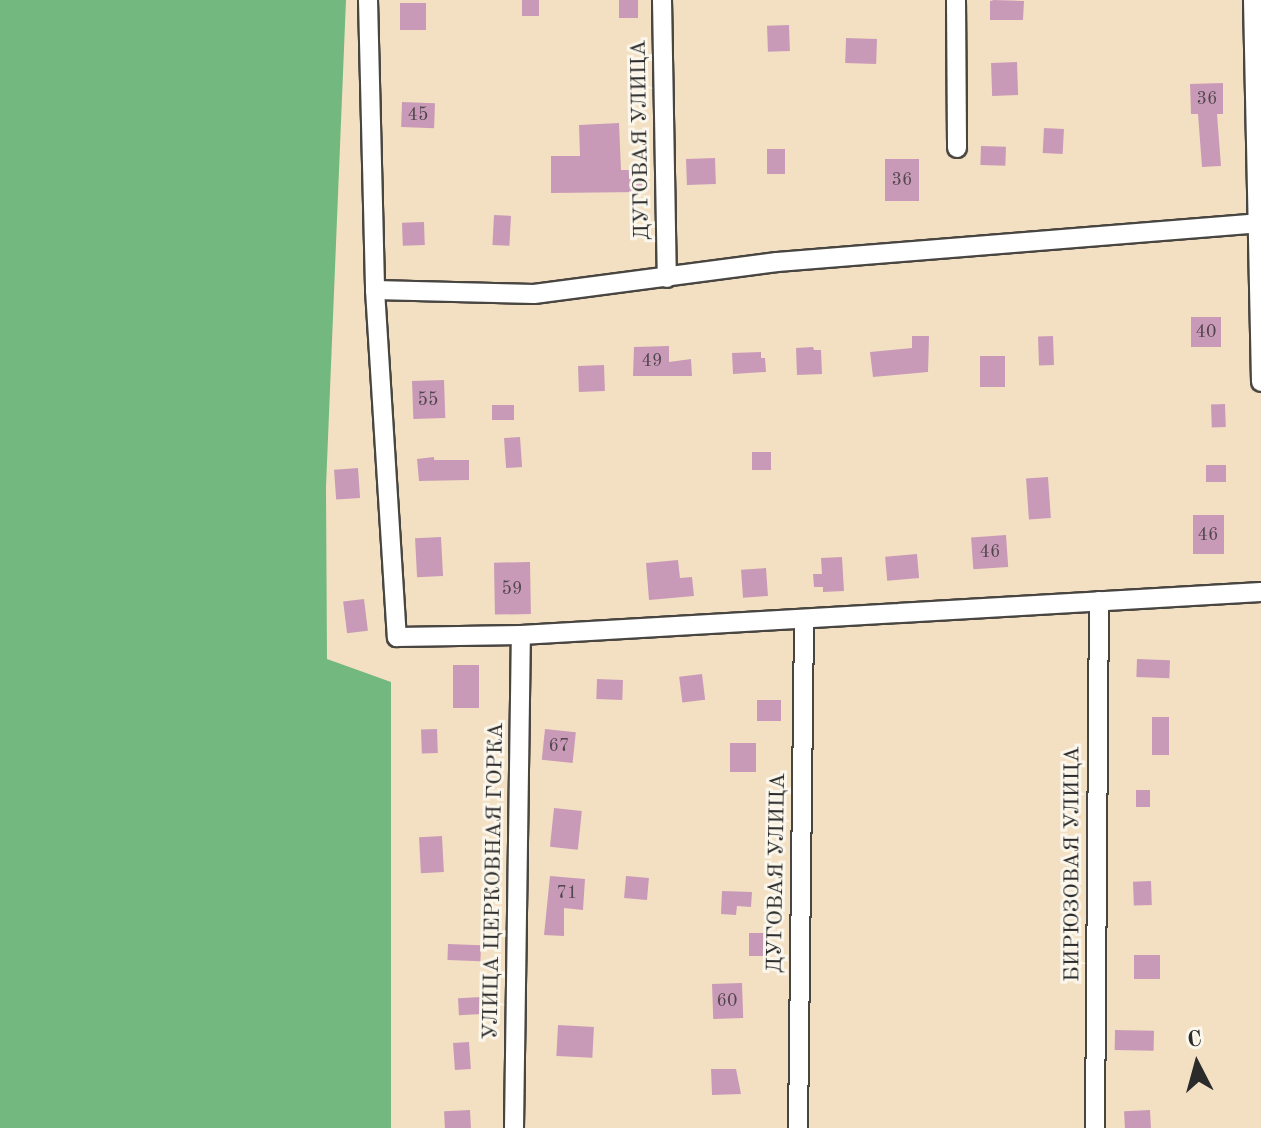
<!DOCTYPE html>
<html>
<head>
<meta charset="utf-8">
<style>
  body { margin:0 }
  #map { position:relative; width:1261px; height:1128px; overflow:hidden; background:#f3e0c3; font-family:"Old Standard TT",serif }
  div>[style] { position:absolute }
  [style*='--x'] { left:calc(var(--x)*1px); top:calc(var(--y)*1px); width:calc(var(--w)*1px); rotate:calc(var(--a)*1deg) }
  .forest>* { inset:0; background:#73b87e }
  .building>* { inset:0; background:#c99ab7; transform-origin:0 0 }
  .roads { filter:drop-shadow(2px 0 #494642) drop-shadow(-2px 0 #494642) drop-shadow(0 2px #494642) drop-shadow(0 -2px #494642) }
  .minor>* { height:18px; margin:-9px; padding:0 9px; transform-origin:9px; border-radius:9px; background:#fff }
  span { translate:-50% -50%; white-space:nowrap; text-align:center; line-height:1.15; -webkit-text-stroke:6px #fbf7ec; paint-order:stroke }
  .number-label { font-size:18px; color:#52474e }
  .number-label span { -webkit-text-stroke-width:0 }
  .street-label { font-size:22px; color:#2b2b2b }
  .north { position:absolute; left:1157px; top:1024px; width:80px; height:80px; -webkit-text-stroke:6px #fbf7ec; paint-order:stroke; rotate:354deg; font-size:22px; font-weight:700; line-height:32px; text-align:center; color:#2b2b2b }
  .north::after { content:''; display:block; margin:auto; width:28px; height:36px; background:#2b2b2b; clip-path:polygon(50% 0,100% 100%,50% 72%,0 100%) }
</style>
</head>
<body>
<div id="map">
  <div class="forest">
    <div style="clip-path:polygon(0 0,346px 0,326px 487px,327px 659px,391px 682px,391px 1128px,0 1128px)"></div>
  </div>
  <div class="building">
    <div style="left:522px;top:0;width:17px;height:16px"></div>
    <div style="left:619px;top:0;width:19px;height:18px"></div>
    <div style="clip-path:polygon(994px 0,1024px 1px,1023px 20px,990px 20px,990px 1px)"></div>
    <div style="left:400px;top:3px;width:26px;height:27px"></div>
    <div style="left:789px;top:25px;width:26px;height:22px;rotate:88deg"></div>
    <div style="left:877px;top:39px;width:25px;height:31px;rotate:92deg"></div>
    <div style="left:1017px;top:62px;width:33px;height:26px;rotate:88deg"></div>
    <div style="clip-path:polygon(1223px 83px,1223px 114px,1217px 114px,1221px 166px,1202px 167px,1198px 114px,1191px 114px,1190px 84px)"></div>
    <div style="left:402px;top:102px;width:33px;height:25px;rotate:2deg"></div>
    <div style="clip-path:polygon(619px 123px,621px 170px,642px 170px,642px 192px,551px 193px,551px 156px,580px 156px,579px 125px)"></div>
    <div style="left:1044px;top:128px;width:20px;height:25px;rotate:3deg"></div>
    <div style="left:981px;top:146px;width:25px;height:19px;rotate:2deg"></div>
    <div style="left:785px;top:149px;width:25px;height:18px;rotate:90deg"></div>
    <div style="left:715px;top:158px;width:26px;height:29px;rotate:88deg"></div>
    <div style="left:885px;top:159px;width:34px;height:42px"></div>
    <div style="left:494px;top:215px;width:17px;height:30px;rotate:3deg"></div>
    <div style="left:424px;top:222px;width:23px;height:22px;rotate:88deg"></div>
    <div style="left:1191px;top:317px;width:30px;height:30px"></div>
    <div style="clip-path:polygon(912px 336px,929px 336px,928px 372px,873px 377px,870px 352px,912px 348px)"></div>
    <div style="left:1053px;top:336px;width:29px;height:15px;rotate:88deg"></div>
    <div style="clip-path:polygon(669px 346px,669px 362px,691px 359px,692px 376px,633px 376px,634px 347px)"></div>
    <div style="clip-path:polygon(813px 347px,814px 350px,821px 350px,822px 374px,797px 375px,796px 348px)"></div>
    <div style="clip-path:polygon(761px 352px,761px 358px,765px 358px,766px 372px,733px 374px,732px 353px)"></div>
    <div style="left:980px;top:356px;width:25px;height:31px"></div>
    <div style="left:604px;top:365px;width:26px;height:26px;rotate:88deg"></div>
    <div style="left:444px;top:380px;width:38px;height:32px;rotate:88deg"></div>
    <div style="left:1225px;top:404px;width:23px;height:14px;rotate:88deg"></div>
    <div style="left:514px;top:405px;width:15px;height:22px;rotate:90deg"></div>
    <div style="left:520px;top:437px;width:30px;height:16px;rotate:86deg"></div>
    <div style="left:771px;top:452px;width:18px;height:19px;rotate:90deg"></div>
    <div style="clip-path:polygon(434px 457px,434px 460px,469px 460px,469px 480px,419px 481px,417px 459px)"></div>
    <div style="left:1206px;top:465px;width:20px;height:17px"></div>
    <div style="left:358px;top:468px;width:30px;height:24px;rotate:86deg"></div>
    <div style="left:1048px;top:477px;width:41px;height:22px;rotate:86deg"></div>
    <div style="left:1193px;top:515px;width:31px;height:39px"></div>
    <div style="left:1006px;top:535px;width:32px;height:35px;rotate:86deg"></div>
    <div style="left:441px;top:537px;width:39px;height:26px;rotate:87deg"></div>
    <div style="left:917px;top:554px;width:24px;height:32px;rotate:85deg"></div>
    <div style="clip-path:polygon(842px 557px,844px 591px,823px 592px,823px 587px,814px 587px,813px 574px,822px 574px,821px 558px)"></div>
    <div style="clip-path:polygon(678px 560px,680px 578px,692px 577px,694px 596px,649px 600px,646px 563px)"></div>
    <div style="left:530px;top:562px;width:52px;height:36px;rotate:89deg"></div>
    <div style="left:766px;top:568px;width:28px;height:25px;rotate:86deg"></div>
    <div style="left:364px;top:599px;width:32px;height:21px;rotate:83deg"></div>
    <div style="left:1137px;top:659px;width:33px;height:18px;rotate:2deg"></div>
    <div style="left:453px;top:665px;width:26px;height:43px"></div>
    <div style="left:702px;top:674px;width:26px;height:23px;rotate:83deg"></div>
    <div style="left:597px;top:679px;width:26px;height:20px;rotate:2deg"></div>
    <div style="left:781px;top:700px;width:21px;height:24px;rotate:90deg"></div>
    <div style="left:1152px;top:717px;width:17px;height:38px"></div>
    <div style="left:437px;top:729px;width:24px;height:16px;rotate:88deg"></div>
    <div style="left:545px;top:729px;width:31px;height:31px;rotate:6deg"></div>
    <div style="left:730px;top:743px;width:26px;height:29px"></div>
    <div style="left:1136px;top:790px;width:14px;height:17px"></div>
    <div style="left:554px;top:808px;width:28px;height:39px;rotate:6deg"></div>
    <div style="left:442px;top:836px;width:36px;height:23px;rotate:87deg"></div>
    <div style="clip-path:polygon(550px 876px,585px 879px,583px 910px,564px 908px,564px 936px,544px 935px)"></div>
    <div style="left:626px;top:876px;width:23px;height:22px;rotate:5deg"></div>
    <div style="left:1151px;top:881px;width:24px;height:18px;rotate:88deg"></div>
    <div style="clip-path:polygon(722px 891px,752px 892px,751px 907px,737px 906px,736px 915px,721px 914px)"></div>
    <div style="left:769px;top:933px;width:23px;height:20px;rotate:90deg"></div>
    <div style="left:448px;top:944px;width:33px;height:16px;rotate:2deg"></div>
    <div style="left:1134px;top:955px;width:26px;height:24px"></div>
    <div style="left:742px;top:983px;width:35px;height:30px;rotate:88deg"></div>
    <div style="left:481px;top:997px;width:17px;height:23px;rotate:87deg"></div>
    <div style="left:558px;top:1025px;width:36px;height:31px;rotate:3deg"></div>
    <div style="left:1115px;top:1030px;width:39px;height:20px;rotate:1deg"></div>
    <div style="left:469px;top:1042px;width:27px;height:16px;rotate:86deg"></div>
    <div style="clip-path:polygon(711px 1069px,736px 1069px,741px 1094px,712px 1095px)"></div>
    <div style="left:470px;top:1110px;width:18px;height:26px;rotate:87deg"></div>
    <div style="left:1150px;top:1110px;width:18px;height:26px;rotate:87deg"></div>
  </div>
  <div class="roads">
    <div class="minor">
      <div style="--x:368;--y:0;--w:290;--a:88.6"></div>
      <div style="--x:375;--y:290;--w:348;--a:86.4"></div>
      <div style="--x:397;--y:637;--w:124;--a:-0.9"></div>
      <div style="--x:521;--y:635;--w:741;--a:-3.33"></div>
      <div style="--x:662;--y:0;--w:278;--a:89"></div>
      <div style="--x:956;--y:0;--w:148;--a:89.6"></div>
      <div style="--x:1253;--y:0;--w:382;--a:88.8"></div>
      <div style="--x:375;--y:290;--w:159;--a:1.4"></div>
      <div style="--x:534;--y:294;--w:245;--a:-7.5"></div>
      <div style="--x:777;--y:262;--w:486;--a:-4.6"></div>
      <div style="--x:514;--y:1128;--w:493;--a:-89.2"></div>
      <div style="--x:798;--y:1128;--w:509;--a:-89.32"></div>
      <div style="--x:1095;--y:1128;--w:527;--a:-89.57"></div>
    </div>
  </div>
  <div class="number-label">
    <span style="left:1207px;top:99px">36</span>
    <span style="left:418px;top:115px">45</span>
    <span style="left:902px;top:180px">36</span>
    <span style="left:1206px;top:332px">40</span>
    <span style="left:652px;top:361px">49</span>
    <span style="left:428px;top:400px">55</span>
    <span style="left:1208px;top:535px">46</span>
    <span style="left:990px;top:552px">46</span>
    <span style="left:512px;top:589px">59</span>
    <span style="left:559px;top:746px">67</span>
    <span style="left:567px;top:893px">71</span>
    <span style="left:727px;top:1001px">60</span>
  </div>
  <div class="street-label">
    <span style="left:641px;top:140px;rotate:-91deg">ДУГОВАЯ УЛИЦА</span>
    <span style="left:1073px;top:864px;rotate:-90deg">БИРЮЗОВАЯ УЛИЦА</span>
    <span style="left:777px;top:873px;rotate:-89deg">ДУГОВАЯ УЛИЦА</span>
    <span style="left:494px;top:881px;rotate:-89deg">УЛИЦА ЦЕРКОВНАЯ ГОРКА</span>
  </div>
  <div class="north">С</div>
</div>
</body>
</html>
